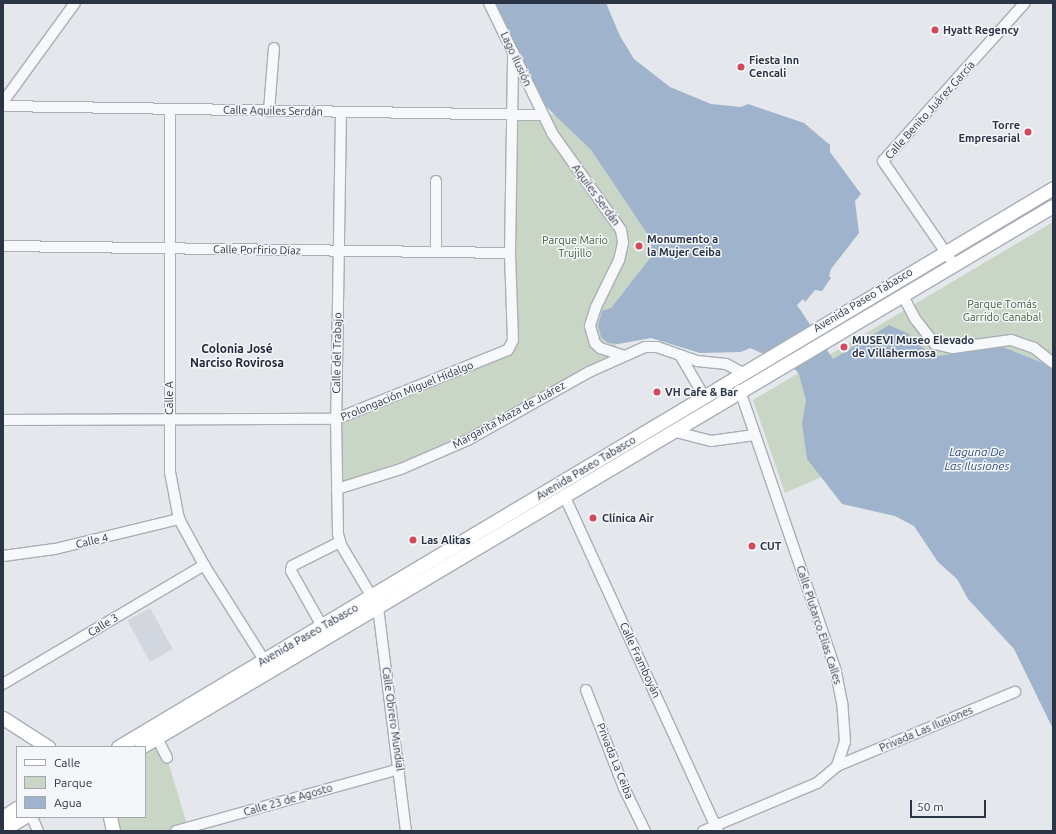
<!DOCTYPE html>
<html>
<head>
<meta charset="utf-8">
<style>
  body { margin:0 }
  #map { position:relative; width:1056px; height:834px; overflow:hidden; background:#e4e7ec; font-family:Ubuntu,sans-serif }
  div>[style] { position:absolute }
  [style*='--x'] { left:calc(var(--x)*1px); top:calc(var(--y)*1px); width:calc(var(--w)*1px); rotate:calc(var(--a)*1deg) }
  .built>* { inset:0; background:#d2d6de; transform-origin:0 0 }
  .green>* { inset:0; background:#c9d6c5 }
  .water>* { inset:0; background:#9fb4cc }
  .roads { filter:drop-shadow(1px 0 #a9aeb7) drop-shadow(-1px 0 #a9aeb7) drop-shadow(0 1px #a9aeb7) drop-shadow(0 -1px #a9aeb7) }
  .minor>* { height:10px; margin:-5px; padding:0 5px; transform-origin:5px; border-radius:5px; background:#f7f8fa }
  .major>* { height:13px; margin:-6.5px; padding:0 6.5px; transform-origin:6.5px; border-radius:6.5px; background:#fff }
  .dots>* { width:11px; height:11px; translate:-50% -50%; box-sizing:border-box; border:2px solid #f4f6f9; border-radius:50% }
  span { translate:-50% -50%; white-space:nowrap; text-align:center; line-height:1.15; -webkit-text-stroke:3px #f4f6f9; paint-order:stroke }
  .poi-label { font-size:11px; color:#2b3445; font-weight:700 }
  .left { translate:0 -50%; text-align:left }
  .right { translate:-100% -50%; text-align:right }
  .street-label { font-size:11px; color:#2b3445 }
  .park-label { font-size:11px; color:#3f6138 }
  .neighbourhood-label { font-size:12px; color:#1d2536; font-weight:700 }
  .water-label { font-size:12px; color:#34527a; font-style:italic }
  .frame { position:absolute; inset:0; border:4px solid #2b3445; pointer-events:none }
  .legend { position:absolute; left:16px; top:746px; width:130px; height:72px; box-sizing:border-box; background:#f4f6f9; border:1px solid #a4a8b1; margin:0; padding:5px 7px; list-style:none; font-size:12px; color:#2b3445 }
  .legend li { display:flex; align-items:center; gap:8px; height:20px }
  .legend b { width:20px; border:1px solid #a4a8b1 }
  .scale { position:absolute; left:910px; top:800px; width:76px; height:18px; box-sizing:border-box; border:2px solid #2b3445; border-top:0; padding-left:5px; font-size:12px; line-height:14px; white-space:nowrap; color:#2b3445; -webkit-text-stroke:3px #f4f6f9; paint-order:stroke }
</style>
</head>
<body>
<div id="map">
  <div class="built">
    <div style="left:150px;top:608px;width:47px;height:26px;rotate:61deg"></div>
  </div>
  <div class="green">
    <div style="clip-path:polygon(511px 114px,555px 114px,591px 150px,652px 241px,650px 258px,611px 308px,615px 343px,621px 355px,468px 440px,337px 489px,336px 419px,508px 350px)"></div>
    <div style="clip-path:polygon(1053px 222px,1053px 397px,828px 474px,785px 493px,753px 400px)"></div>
    <div style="clip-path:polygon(157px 738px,167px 758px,188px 828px,176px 831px,112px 831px,109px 817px,145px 817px,145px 747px)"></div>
  </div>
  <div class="water">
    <div style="clip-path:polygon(485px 3px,606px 3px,620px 36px,634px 59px,670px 87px,711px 104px,741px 107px,748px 104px,804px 123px,830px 145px,830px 152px,861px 194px,855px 201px,859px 233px,831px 269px,829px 276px,831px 278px,822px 291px,815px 290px,805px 302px,803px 299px,797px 305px,833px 359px,889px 325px,907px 333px,925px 350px,938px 356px,1003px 347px,1053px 367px,1053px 729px,1014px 649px,968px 599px,957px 579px,938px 562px,914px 526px,895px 516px,842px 504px,807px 459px,802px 424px,806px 401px,799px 374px,793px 367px,750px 348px,741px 352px,700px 353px,651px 338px,618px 344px,608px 343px,601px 337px,598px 326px,602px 311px,611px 308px,650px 258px,652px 241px,591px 150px,531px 92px)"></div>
  </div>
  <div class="roads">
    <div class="minor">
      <div style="--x:489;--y:3;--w:144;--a:64.1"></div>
      <div style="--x:552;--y:133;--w:119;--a:54.6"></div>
      <div style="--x:621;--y:230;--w:13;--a:81"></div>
      <div style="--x:623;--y:243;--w:17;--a:103"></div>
      <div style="--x:619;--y:260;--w:52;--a:116.1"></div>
      <div style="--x:596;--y:307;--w:20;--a:108"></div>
      <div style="--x:590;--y:326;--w:18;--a:74"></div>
      <div style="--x:595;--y:343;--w:7;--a:45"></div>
      <div style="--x:600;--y:348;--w:22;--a:18"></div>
      <div style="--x:3;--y:102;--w:122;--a:-54"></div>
      <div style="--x:3;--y:106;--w:539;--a:0.96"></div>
      <div style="--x:170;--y:111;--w:361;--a:90"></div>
      <div style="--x:170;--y:472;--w:48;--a:79.2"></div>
      <div style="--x:179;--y:519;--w:52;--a:61.5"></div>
      <div style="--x:204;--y:565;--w:112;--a:57.7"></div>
      <div style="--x:269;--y:111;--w:63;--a:-85.5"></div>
      <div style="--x:341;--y:112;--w:307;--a:90.9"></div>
      <div style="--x:336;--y:419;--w:115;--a:89"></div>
      <div style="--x:338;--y:534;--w:11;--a:75"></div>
      <div style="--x:341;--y:545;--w:72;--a:59.2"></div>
      <div style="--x:378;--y:607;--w:226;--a:82.9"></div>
      <div style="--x:3;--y:246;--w:507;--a:0.79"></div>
      <div style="--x:436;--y:252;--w:71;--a:-90"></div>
      <div style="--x:953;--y:263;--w:124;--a:-124.5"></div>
      <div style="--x:883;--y:161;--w:212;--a:-48.1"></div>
      <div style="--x:903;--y:296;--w:27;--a:62"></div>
      <div style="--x:916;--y:320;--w:31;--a:52"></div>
      <div style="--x:935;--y:344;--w:18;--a:13"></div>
      <div style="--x:953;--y:348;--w:59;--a:-7.9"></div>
      <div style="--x:1011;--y:340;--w:24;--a:19"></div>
      <div style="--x:1034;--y:348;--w:24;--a:38"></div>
      <div style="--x:680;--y:355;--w:48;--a:59.7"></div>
      <div style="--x:3;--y:420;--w:333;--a:-0.2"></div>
      <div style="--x:336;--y:419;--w:185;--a:-21.9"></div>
      <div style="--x:508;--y:350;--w:11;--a:-63"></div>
      <div style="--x:513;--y:340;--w:87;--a:-92"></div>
      <div style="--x:510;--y:253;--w:201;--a:-89.1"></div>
      <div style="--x:672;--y:431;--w:40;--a:14.4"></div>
      <div style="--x:711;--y:441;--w:44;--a:-7.8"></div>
      <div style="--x:337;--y:489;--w:67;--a:-17.4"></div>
      <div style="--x:401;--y:469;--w:73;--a:-23.4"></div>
      <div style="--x:468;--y:440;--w:139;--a:-29.3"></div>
      <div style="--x:589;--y:372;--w:61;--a:-24.1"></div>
      <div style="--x:645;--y:347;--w:12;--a:0"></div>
      <div style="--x:657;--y:347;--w:42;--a:19.3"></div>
      <div style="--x:697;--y:361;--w:29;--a:6"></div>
      <div style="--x:726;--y:364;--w:19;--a:28"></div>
      <div style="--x:564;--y:495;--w:370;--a:65.4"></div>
      <div style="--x:3;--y:556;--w:52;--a:-7.7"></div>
      <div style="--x:55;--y:549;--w:128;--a:-13.6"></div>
      <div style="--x:322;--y:626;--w:63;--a:-119.4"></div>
      <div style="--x:291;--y:571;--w:5;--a:-79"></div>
      <div style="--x:292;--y:566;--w:54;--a:-26.6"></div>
      <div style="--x:3;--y:684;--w:234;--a:-30.6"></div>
      <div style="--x:586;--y:690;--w:105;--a:68.8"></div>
      <div style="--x:624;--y:788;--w:48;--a:64"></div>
      <div style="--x:157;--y:738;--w:22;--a:63"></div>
      <div style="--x:837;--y:766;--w:193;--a:-22.6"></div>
      <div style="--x:32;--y:817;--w:15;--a:67"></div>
      <div style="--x:176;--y:831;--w:232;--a:-15.5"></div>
      <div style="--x:703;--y:831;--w:124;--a:-22.8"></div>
      <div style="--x:817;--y:783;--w:26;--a:-40"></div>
      <div style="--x:837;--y:766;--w:25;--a:-72"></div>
      <div style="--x:845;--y:742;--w:39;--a:-94"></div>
      <div style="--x:842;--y:703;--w:33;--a:-101"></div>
      <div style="--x:836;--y:671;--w:297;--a:-108.9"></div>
    </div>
    <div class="major">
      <div style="--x:3;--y:718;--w:54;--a:32.8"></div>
      <div style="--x:118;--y:747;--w:1089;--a:-30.87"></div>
      <div style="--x:141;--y:747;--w:1060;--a:-30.68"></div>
      <div style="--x:3;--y:817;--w:17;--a:-33"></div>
      <div style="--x:110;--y:817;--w:14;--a:78"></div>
      <div style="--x:3;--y:830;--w:25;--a:-32"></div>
    </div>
  </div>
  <div class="dots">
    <div style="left:935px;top:30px;background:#d1495b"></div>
    <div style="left:741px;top:67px;background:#d1495b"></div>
    <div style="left:1028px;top:132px;background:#d1495b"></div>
    <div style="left:639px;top:246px;background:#d1495b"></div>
    <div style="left:844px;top:347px;background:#d1495b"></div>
    <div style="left:657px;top:392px;background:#d1495b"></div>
    <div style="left:593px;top:518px;background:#d1495b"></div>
    <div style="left:413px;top:540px;background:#d1495b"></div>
    <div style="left:752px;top:546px;background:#d1495b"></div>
  </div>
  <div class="poi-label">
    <span class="left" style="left:943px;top:30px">Hyatt Regency</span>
    <span class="left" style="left:749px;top:67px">Fiesta Inn<br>Cencali</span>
    <span class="right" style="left:1020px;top:132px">Torre<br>Empresarial</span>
    <span class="left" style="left:647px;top:246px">Monumento a<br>la Mujer Ceiba</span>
    <span class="left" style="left:852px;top:347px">MUSEVI Museo Elevado<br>de Villahermosa</span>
    <span class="left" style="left:665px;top:392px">VH Cafe &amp; Bar</span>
    <span class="left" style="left:602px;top:518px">Clínica Air</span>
    <span class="left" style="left:421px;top:540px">Las Alitas</span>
    <span class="left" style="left:760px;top:546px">CUT</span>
  </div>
  <div class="street-label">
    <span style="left:516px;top:59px;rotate:65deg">Lago Ilusión</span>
    <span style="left:930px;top:110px;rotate:-48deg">Calle Benito Juárez García</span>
    <span style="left:273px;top:111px;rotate:1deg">Calle Aquiles Serdán</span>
    <span style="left:596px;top:195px;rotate:54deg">Aquiles Serdán</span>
    <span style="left:257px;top:250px;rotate:1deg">Calle Porfirio Díaz</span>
    <span style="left:863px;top:300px;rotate:-31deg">Avenida Paseo Tabasco</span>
    <span style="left:337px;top:353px;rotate:-89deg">Calle del Trabajo</span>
    <span style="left:407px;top:391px;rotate:-22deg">Prolongación Miguel Hidalgo</span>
    <span style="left:169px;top:398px;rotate:-90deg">Calle A</span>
    <span style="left:509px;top:415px;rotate:-29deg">Margarita Maza de Juárez</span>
    <span style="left:586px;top:468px;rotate:-31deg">Avenida Paseo Tabasco</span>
    <span style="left:92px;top:541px;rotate:-13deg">Calle 4</span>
    <span style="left:103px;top:625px;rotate:-31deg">Calle 3</span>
    <span style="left:819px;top:625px;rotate:72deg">Calle Plutarco Elías Calles</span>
    <span style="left:308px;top:635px;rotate:-30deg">Avenida Paseo Tabasco</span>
    <span style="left:640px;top:660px;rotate:65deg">Calle Framboyán</span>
    <span style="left:393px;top:719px;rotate:82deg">Calle Obrero Mundial</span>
    <span style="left:926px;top:729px;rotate:-23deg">Privada Las Ilusiones</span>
    <span style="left:615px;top:761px;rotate:68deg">Privada La Ceiba</span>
    <span style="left:288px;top:800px;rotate:-16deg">Calle 23 de Agosto</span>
  </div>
  <div class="park-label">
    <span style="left:575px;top:247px">Parque Mario<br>Trujillo</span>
    <span style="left:1002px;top:311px">Parque Tomás<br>Garrido Canabal</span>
  </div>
  <div class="neighbourhood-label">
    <span style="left:237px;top:356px">Colonia José<br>Narciso Rovirosa</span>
  </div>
  <div class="water-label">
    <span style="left:977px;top:459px">Laguna De<br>Las Ilusiones</span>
  </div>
  <div class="frame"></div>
  <ul class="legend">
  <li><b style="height:5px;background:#fff"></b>Calle</li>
  <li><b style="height:11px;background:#c9d6c5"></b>Parque</li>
  <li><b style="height:11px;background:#9fb4cc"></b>Agua</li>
  </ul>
  <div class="scale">50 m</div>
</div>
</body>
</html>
